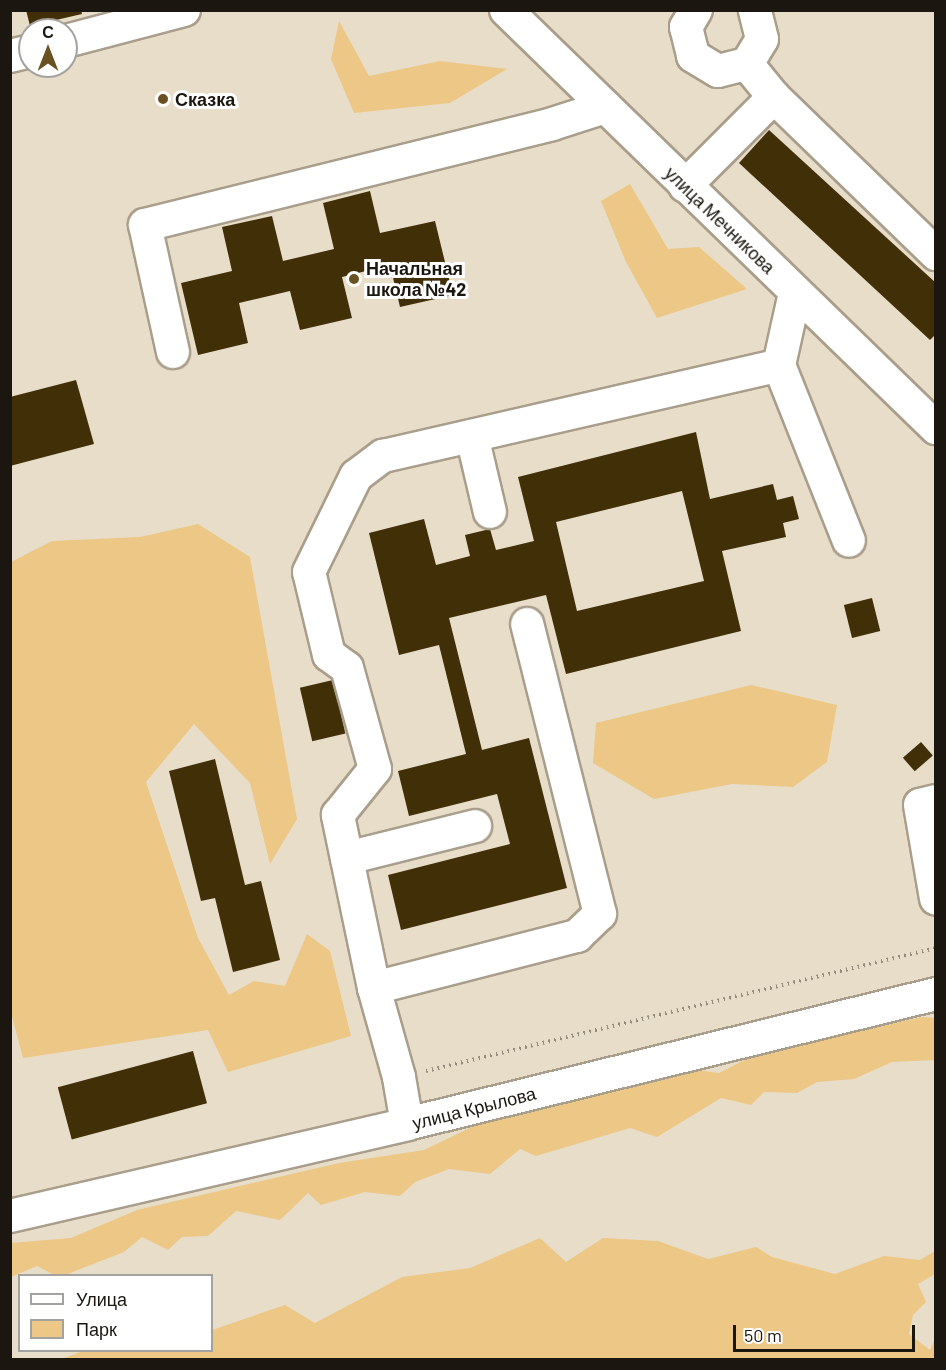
<!DOCTYPE html>
<html>
<head>
<meta charset="utf-8">
<style>
  body { margin:0 }
  #map { position:relative; width:946px; height:1370px; overflow:hidden; background:#e8ddc9; font-family:Barlow,sans-serif }
  div>[style] { position:absolute }
  [style*='--x'] { left:calc(var(--x)*1px); top:calc(var(--y)*1px); width:calc(var(--w)*1px); rotate:calc(var(--a)*1deg) }
  .green>* { inset:0; background:#ecc785 }
  .building>* { inset:0; background:#412f08; transform-origin:0 0 }
  .path>* { height:4px; margin-top:-2px; transform-origin:0; background:repeating-linear-gradient(90deg,#938b7c 0 1.5px,transparent 0 6px) }
  .roads { filter:drop-shadow(2px 0 #a99e8b) drop-shadow(-2px 0 #a99e8b) drop-shadow(0 2px #a99e8b) drop-shadow(0 -2px #a99e8b) }
  .minor>* { height:32px; margin:-16px; padding:0 16px; transform-origin:16px; border-radius:16px; background:#fff }
  .dots>* { width:16px; height:16px; translate:-50% -50%; box-sizing:border-box; border:3px solid #fff; border-radius:50% }
  span { translate:-50% -50%; white-space:nowrap; text-align:center; line-height:1.15; -webkit-text-stroke:6px #fff; paint-order:stroke }
  .poi-label { font-size:18px; color:#1b1710; font-weight:700 }
  .left { translate:0 -50%; text-align:left }
  .street-label { font-size:18px; color:#1b1710 }
  .frame { position:absolute; inset:0; border:12px solid #1b1710; pointer-events:none }
  .legend { position:absolute; left:18px; top:1274px; width:195px; height:78px; box-sizing:border-box; background:#fff; border:2px solid #a4a29f; margin:0; padding:8px 10px; list-style:none; font-size:18px; color:#1b1710 }
  .legend li { display:flex; align-items:center; gap:12px; height:30px }
  .legend b { width:30px; border:2px solid #a4a29f }
  .north { position:absolute; left:18px; top:18px; width:60px; height:60px; box-sizing:border-box; background:#fff; border:2px solid #a4a29f; border-radius:50%; rotate:0deg; font-size:16px; font-weight:700; line-height:24px; text-align:center; color:#1b1710 }
  .north::after { content:''; display:block; margin:auto; width:21px; height:27px; background:#6a5122; clip-path:polygon(50% 0,100% 100%,50% 72%,0 100%) }
  .scale { position:absolute; left:733px; top:1325px; width:182px; height:27px; box-sizing:border-box; border:3px solid #1b1710; border-top:0; padding-left:8px; font-size:18px; line-height:21px; white-space:nowrap; color:#1b1710; -webkit-text-stroke:4px #fff; paint-order:stroke }
</style>
</head>
<body>
<div id="map">
  <div class="green">
    <div style="clip-path:polygon(339px 21px,369px 76px,440px 61px,507px 69px,450px 103px,354px 113px,331px 59px)"></div>
    <div style="clip-path:polygon(630px 184px,668px 249px,699px 247px,747px 289px,657px 318px,626px 262px,601px 201px)"></div>
    <div style="clip-path:polygon(198px 524px,250px 557px,297px 819px,270px 864px,250px 783px,194px 724px,146px 782px,198px 938px,229px 995px,254px 981px,285px 986px,307px 934px,330px 951px,351px 1036px,228px 1072px,208px 1030px,23px 1058px,10px 1009px,11px 562px,52px 541px,140px 537px)"></div>
    <div style="clip-path:polygon(751px 685px,837px 705px,827px 762px,793px 787px,732px 784px,654px 799px,593px 763px,596px 723px)"></div>
    <div style="clip-path:polygon(922px 1017px,935px 1018px,935px 1060px,892px 1062px,854px 1079px,817px 1082px,797px 1093px,764px 1092px,751px 1105px,721px 1098px,657px 1137px,630px 1128px,536px 1156px,520px 1149px,490px 1174px,449px 1169px,415px 1182px,400px 1196px,365px 1192px,321px 1205px,308px 1193px,280px 1220px,236px 1211px,208px 1236px,182px 1237px,168px 1250px,142px 1237px,124px 1252px,65px 1275px,54px 1275px,37px 1266px,11px 1277px,11px 1243px,71px 1238px,137px 1210px,339px 1163px,424px 1150px,478px 1124px,576px 1093px,688px 1069px,719px 1073px,752px 1056px)"></div>
    <div style="clip-path:polygon(540px 1238px,566px 1262px,603px 1238px,658px 1241px,708px 1259px,756px 1247px,772px 1257px,835px 1274px,884px 1256px,920px 1260px,935px 1251px,935px 1274px,918px 1284px,926px 1302px,913px 1315px,909px 1334px,930px 1350px,935px 1339px,935px 1359px,61px 1359px,83px 1351px,212px 1350px,212px 1330px,285px 1305px,315px 1323px,402px 1277px,470px 1268px)"></div>
  </div>
  <div class="building">
    <div style="clip-path:polygon(26px 10px,81px 10px,82px 14px,30px 26px)"></div>
    <div style="clip-path:polygon(769px 130px,936px 283px,936px 334px,930px 340px,739px 163px)"></div>
    <div style="clip-path:polygon(370px 191px,380px 233px,435px 221px,453px 295px,400px 307px,390px 265px,342px 277px,352px 318px,300px 330px,290px 291px,239px 303px,248px 343px,198px 355px,181px 283px,232px 271px,222px 227px,272px 216px,283px 261px,334px 249px,323px 203px)"></div>
    <div style="clip-path:polygon(76px 380px,94px 444px,10px 466px,10px 397px)"></div>
    <div style="clip-path:polygon(evenodd,696px 432px,710px 499px,773px 484px,777px 500px,793px 496px,799px 519px,783px 523px,786px 537px,722px 551px,741px 631px,566px 674px,546px 595px,449px 618px,482px 750px,529px 738px,567px 888px,401px 930px,388px 875px,510px 844px,497px 794px,409px 816px,398px 771px,466px 754px,439px 645px,399px 655px,369px 533px,424px 519px,436px 565px,470px 556px,465px 535px,490px 529px,496px 550px,534px 541px,518px 477px,696px 432px,682px 491px,704px 581px,577px 611px,556px 522px,682px 491px)"></div>
    <div style="left:872px;top:598px;width:34px;height:29px;rotate:76deg"></div>
    <div style="left:333px;top:680px;width:55px;height:34px;rotate:77deg"></div>
    <div style="left:921px;top:742px;width:18px;height:24px;rotate:49deg"></div>
    <div style="clip-path:polygon(215px 759px,245px 885px,261px 881px,280px 960px,233px 972px,215px 898px,201px 901px,169px 771px)"></div>
    <div style="left:193px;top:1051px;width:54px;height:140px;rotate:75deg"></div>
  </div>
  <div class="path">
    <div style="--x:426;--y:1071;--w:525;--a:-13.56"></div>
  </div>
  <div class="roads">
    <div class="minor">
      <div style="--x:506;--y:10;--w:600;--a:44.19"></div>
      <div style="--x:696;--y:10;--w:20;--a:120"></div>
      <div style="--x:686;--y:27;--w:30;--a:76"></div>
      <div style="--x:693;--y:56;--w:29;--a:31"></div>
      <div style="--x:718;--y:71;--w:30;--a:-14"></div>
      <div style="--x:747;--y:64;--w:29;--a:-59"></div>
      <div style="--x:762;--y:39;--w:30;--a:-104"></div>
      <div style="--x:66;--y:41;--w:122;--a:-14.7"></div>
      <div style="--x:10;--y:56;--w:21;--a:-14"></div>
      <div style="--x:747;--y:64;--w:43;--a:50.7"></div>
      <div style="--x:774;--y:97;--w:226;--a:44.1"></div>
      <div style="--x:685;--y:186;--w:126;--a:-45"></div>
      <div style="--x:795;--y:293;--w:74;--a:102.5"></div>
      <div style="--x:779;--y:365;--w:189;--a:68.3"></div>
      <div style="--x:173;--y:352;--w:130;--a:-102.4"></div>
      <div style="--x:145;--y:225;--w:419;--a:-13.9"></div>
      <div style="--x:552;--y:124;--w:56;--a:-17.8"></div>
      <div style="--x:472;--y:436;--w:78;--a:76.7"></div>
      <div style="--x:936;--y:801;--w:16;--a:166"></div>
      <div style="--x:920;--y:805;--w:95;--a:80.3"></div>
      <div style="--x:347;--y:858;--w:132;--a:-14"></div>
      <div style="--x:374;--y:988;--w:210;--a:-14.4"></div>
      <div style="--x:577;--y:936;--w:32;--a:-44"></div>
      <div style="--x:600;--y:914;--w:299;--a:-104.1"></div>
      <div style="--x:407;--y:1124;--w:48;--a:-99.7"></div>
      <div style="--x:399;--y:1077;--w:92;--a:-105.7"></div>
      <div style="--x:374;--y:988;--w:177;--a:-101.8"></div>
      <div style="--x:338;--y:815;--w:59;--a:-51.2"></div>
      <div style="--x:375;--y:769;--w:105;--a:-105.5"></div>
      <div style="--x:347;--y:668;--w:22;--a:-144"></div>
      <div style="--x:329;--y:655;--w:85;--a:-103.5"></div>
      <div style="--x:309;--y:572;--w:107;--a:-63.9"></div>
      <div style="--x:356;--y:476;--w:34;--a:-37"></div>
      <div style="--x:383;--y:456;--w:406;--a:-12.9"></div>
      <div style="--x:10;--y:1216;--w:408;--a:-13"></div>
      <div style="--x:407;--y:1124;--w:545;--a:-13.81"></div>
    </div>
  </div>
  <div class="dots">
    <div style="left:163px;top:99px;background:#6a5122"></div>
    <div style="left:354px;top:279px;background:#6a5122"></div>
  </div>
  <div class="poi-label">
    <span class="left" style="left:175px;top:99px">Сказка</span>
    <span class="left" style="left:366px;top:279px">Начальная<br>школа №42</span>
  </div>
  <div class="street-label">
    <span style="left:720px;top:220px;rotate:44deg">улица Мечникова</span>
    <span style="left:474px;top:1108px;rotate:-14deg">улица Крылова</span>
  </div>
  <div class="frame"></div>
  <ul class="legend">
  <li><b style="height:8px;background:#fff"></b>Улица</li>
  <li><b style="height:16px;background:#ecc785"></b>Парк</li>
  </ul>
  <div class="north">С</div>
  <div class="scale">50 m</div>
</div>
</body>
</html>
